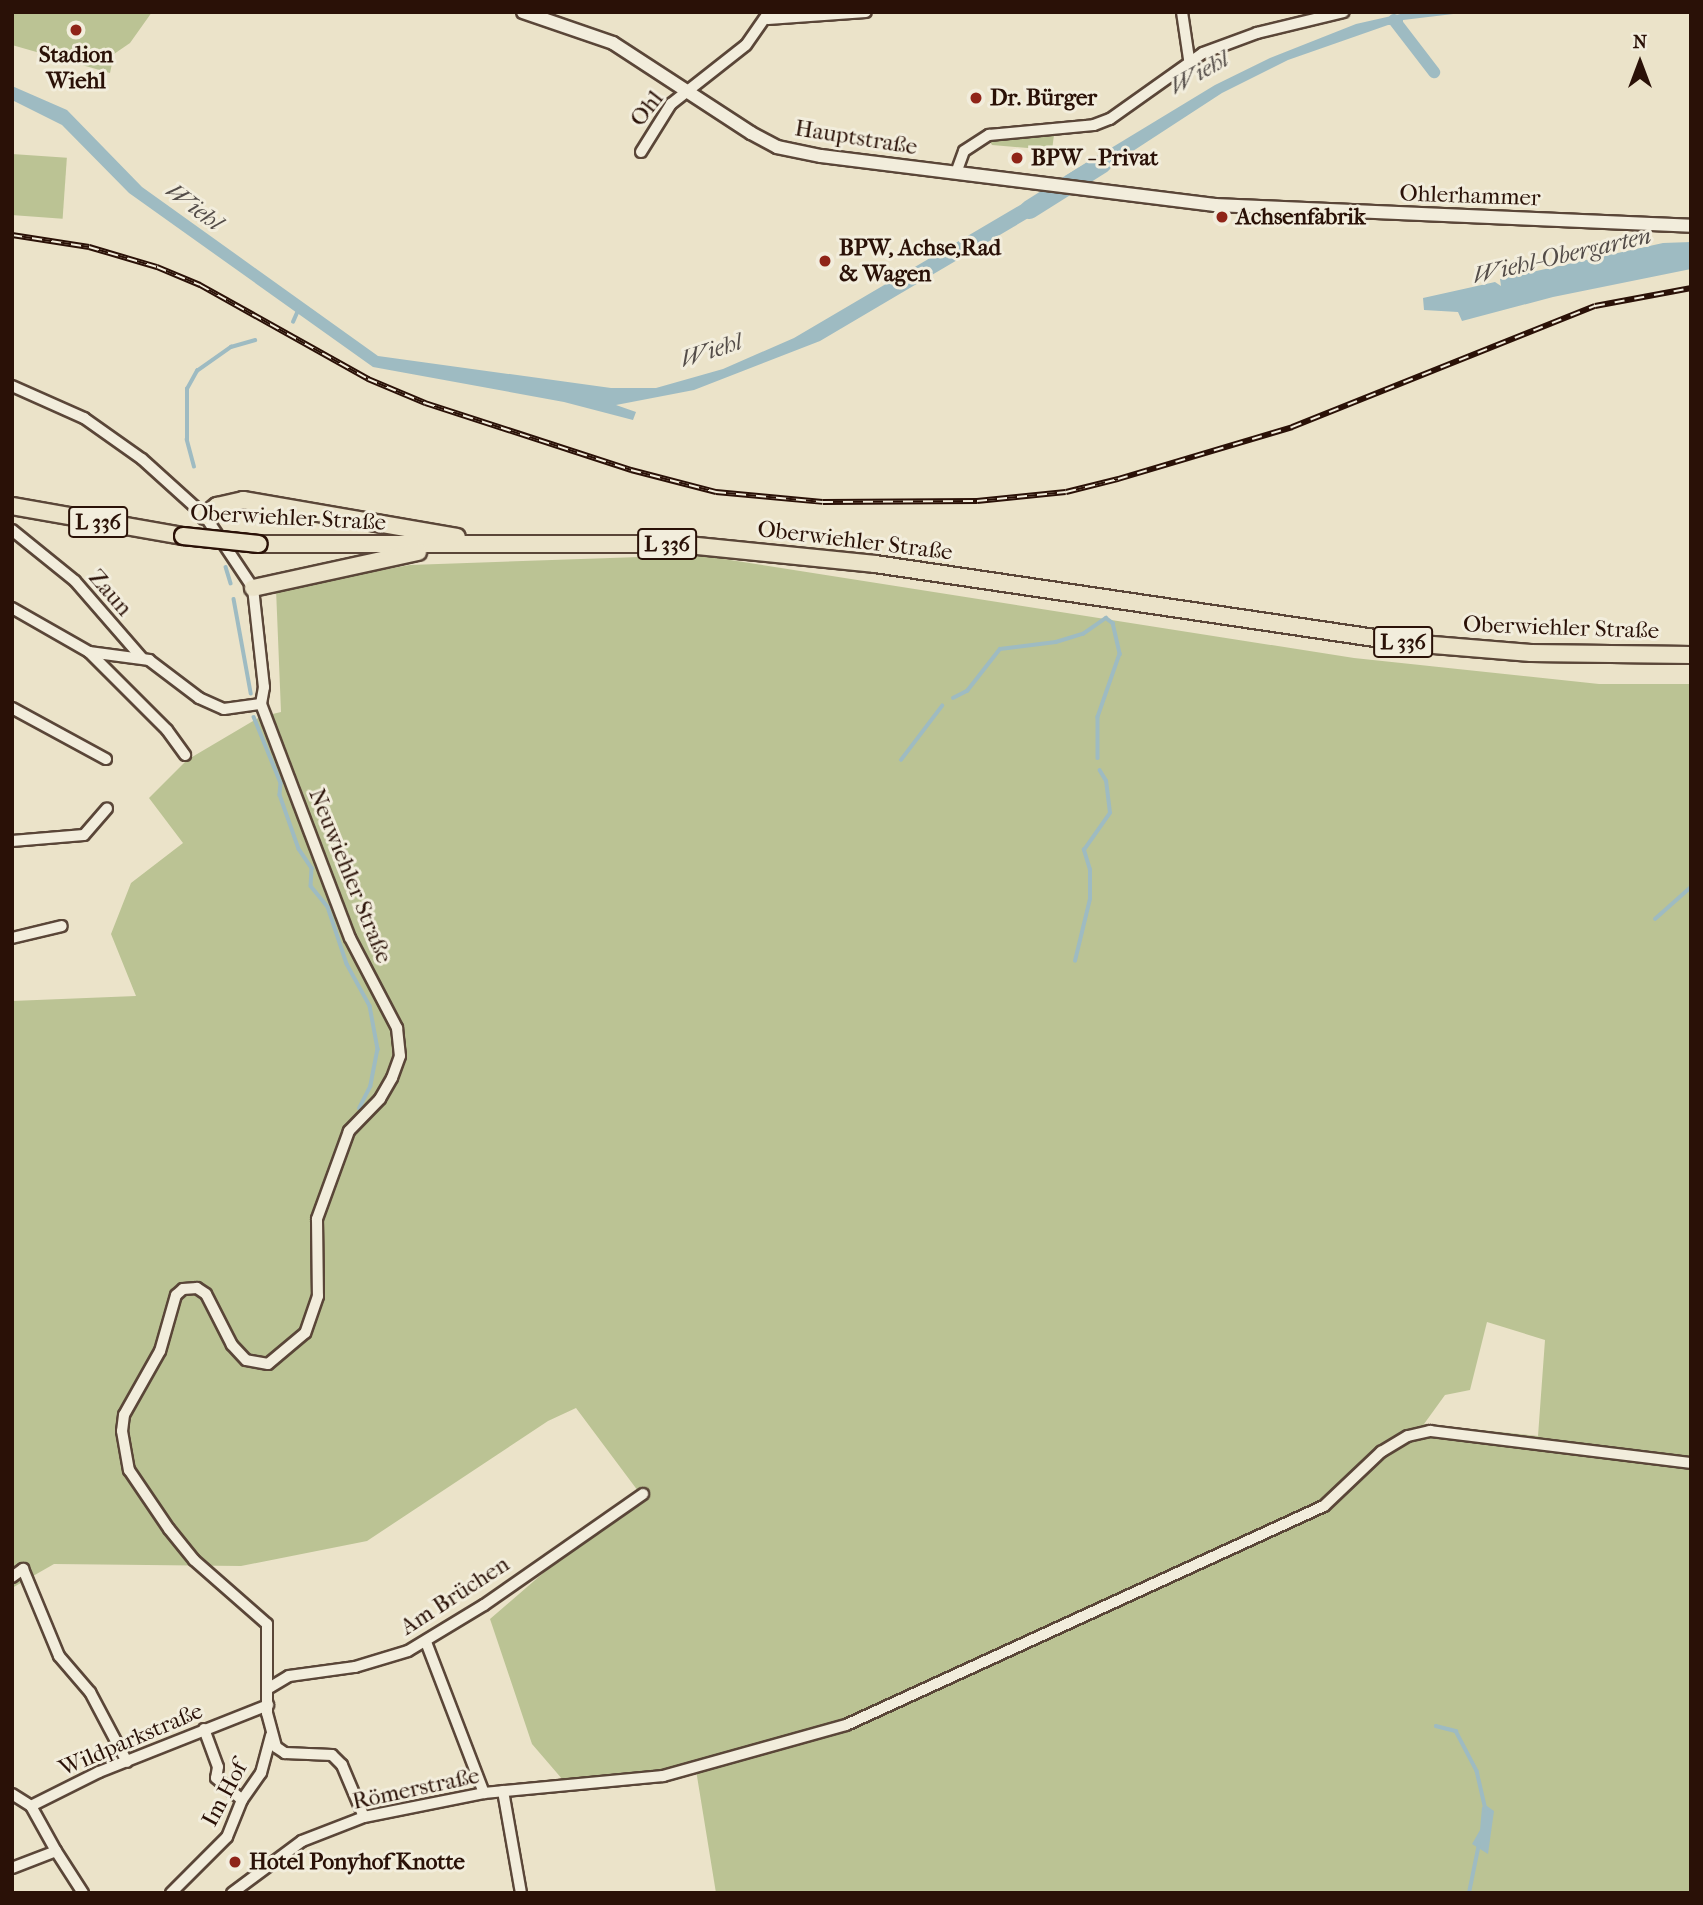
<!DOCTYPE html>
<html>
<head>
<meta charset="utf-8">
<style>
  body { margin:0 }
  #map { position:relative; width:1703px; height:1905px; overflow:hidden; background:#ebe3c9; font-family:"IM FELL French Canon",serif }
  div>[style] { position:absolute }
  [style*='--x'] { left:calc(var(--x)*1px); top:calc(var(--y)*1px); width:calc(var(--w)*1px); rotate:calc(var(--a)*1deg) }
  .green>* { inset:0; background:#bbc394; transform-origin:0 0 }
  .water>* { inset:0; background:#9ebbc2 }
  .stream>* { height:3.5px; margin:-1.75px; padding:0 1.75px; transform-origin:1.75px; border-radius:1.75px; background:#9ebbc2 }
  .canal>* { height:12px; margin:-6px; padding:0 6px; transform-origin:6px; border-radius:6px; background:#9ebbc2 }
  .river>* { height:19px; margin:-9.5px; padding:0 9.5px; transform-origin:9.5px; border-radius:9.5px; background:#9ebbc2 }
  .roads { filter:drop-shadow(2px 0 #5a4638) drop-shadow(-2px 0 #5a4638) drop-shadow(0 2px #5a4638) drop-shadow(0 -2px #5a4638) }
  .minor>* { height:10px; margin:-5px; padding:0 5px; transform-origin:5px; border-radius:5px; background:#f2eddc }
  .tertiary>* { height:12px; margin:-6px; padding:0 6px; transform-origin:6px; border-radius:6px; background:#f2eddc }
  .primary>* { height:16px; margin:-8px; padding:0 8px; transform-origin:8px; border-radius:8px; background:#ebe3c9 }
  .rail>* { height:6px; margin-top:-3px; transform-origin:0; background:repeating-linear-gradient(90deg,#f2eddc 0 10px,#2a1107 0 20px); box-sizing:border-box; border-block:2px solid #2a1107 }
  .bridges { filter:drop-shadow(2px 0 #2a1107) drop-shadow(-2px 0 #2a1107) drop-shadow(0 2px #2a1107) drop-shadow(0 -2px #2a1107) }
  .primary-bridge>* { height:16px; margin:-8px; padding:0 8px; transform-origin:8px; border-radius:8px; background:#ebe3c9 }
  .dots>* { width:19px; height:19px; translate:-50% -50%; box-sizing:border-box; border:4px solid #f2eddc; border-radius:50% }
  span { translate:-50% -50%; white-space:nowrap; text-align:center; line-height:1.15; -webkit-text-stroke:6px #f2eddc; paint-order:stroke }
  .shield-label span { padding:2px 5px; background:#f2eddc; border:2px solid; border-radius:5px; -webkit-text-stroke-width:0 }
  .shield-label { font-size:21px; color:#2a1107; font-weight:700 }
  .poi-label { font-size:23px; color:#2a1107; font-weight:700 }
  .left { translate:0 -50%; text-align:left }
  .street-label { font-size:23px; color:#2a1107 }
  .water-label { font-size:24px; color:#534c48; font-style:italic }
  .frame { position:absolute; inset:0; border:14px solid #2a1107; pointer-events:none }
  .north { position:absolute; left:1605px; top:28px; width:70px; height:70px; -webkit-text-stroke:5px #f2eddc; paint-order:stroke; rotate:0deg; font-size:19px; font-weight:700; line-height:28px; text-align:center; color:#2a1107 }
  .north::after { content:''; display:block; margin:auto; width:24px; height:32px; background:#2a1107; clip-path:polygon(50% 0,100% 100%,50% 72%,0 100%) }
</style>
</head>
<body>
<div id="map">
  <div class="green">
    <div style="clip-path:polygon(12px 12px,152px 12px,130px 43px,114px 54px,110px 73px,12px 45px)"></div>
    <div style="clip-path:polygon(1033px 133px,1054px 135px,1052px 150px,992px 145px,989px 140px)"></div>
    <div style="left:12px;top:154px;width:55px;height:61px;rotate:4deg"></div>
    <div style="clip-path:polygon(evenodd,698px 555px,1354px 658px,1599px 684px,1691px 684px,1691px 1893px,716px 1893px,696px 1770px,569px 1787px,532px 1744px,490px 1619px,638px 1491px,576px 1408px,548px 1421px,367px 1541px,241px 1566px,54px 1564px,12px 1588px,12px 1001px,136px 996px,111px 934px,131px 883px,183px 843px,149px 798px,187px 760px,260px 717px,281px 712px,276px 589px,410px 565px,698px 555px,1487px 1322px,1545px 1340px,1538px 1436px,1424px 1424px,1445px 1395px,1470px 1390px,1487px 1322px)"></div>
  </div>
  <div class="water">
    <div style="clip-path:polygon(1409px 12px,1470px 12px,1403px 20px,1403px 25px,1388px 25px,1288px 60px,1222px 93px,1090px 179px,1065px 176px,1215px 85px,1270px 58px,1356px 24px)"></div>
    <div style="clip-path:polygon(12px 86px,67px 110px,142px 187px,378px 356px,611px 388px,656px 388px,723px 369px,794px 338px,1039px 194px,1064px 197px,820px 341px,694px 390px,616px 405px,636px 412px,633px 420px,564px 402px,373px 367px,129px 193px,62px 125px,12px 100px)"></div>
    <div style="clip-path:polygon(1691px 242px,1691px 269px,1553px 297px,1462px 321px,1458px 312px,1424px 310px,1423px 298px,1495px 282px,1501px 286px,1500px 279px,1663px 243px)"></div>
    <div style="clip-path:polygon(1487px 1806px,1494px 1811px,1488px 1854px,1472px 1844px,1480px 1830px,1482px 1807px)"></div>
  </div>
  <div class="stream">
    <div style="--x:293;--y:322;--w:12;--a:-66"></div>
    <div style="--x:194;--y:467;--w:28;--a:-105"></div>
    <div style="--x:187;--y:440;--w:51;--a:-90"></div>
    <div style="--x:187;--y:389;--w:21;--a:-61"></div>
    <div style="--x:197;--y:371;--w:42;--a:-35.2"></div>
    <div style="--x:231;--y:347;--w:25;--a:-16"></div>
    <div style="--x:226;--y:567;--w:17;--a:73"></div>
    <div style="--x:234;--y:599;--w:96;--a:79.7"></div>
    <div style="--x:953;--y:698;--w:16;--a:-27"></div>
    <div style="--x:967;--y:691;--w:53;--a:-51.8"></div>
    <div style="--x:1000;--y:649;--w:56;--a:-7.1"></div>
    <div style="--x:1056;--y:642;--w:28;--a:-17"></div>
    <div style="--x:1083;--y:634;--w:28;--a:-35"></div>
    <div style="--x:1106;--y:618;--w:9;--a:36"></div>
    <div style="--x:1113;--y:623;--w:32;--a:77"></div>
    <div style="--x:1120;--y:654;--w:67;--a:109.2"></div>
    <div style="--x:1098;--y:717;--w:41;--a:90"></div>
    <div style="--x:254;--y:717;--w:71;--a:67.8"></div>
    <div style="--x:281;--y:783;--w:12;--a:95"></div>
    <div style="--x:280;--y:795;--w:57;--a:70.6"></div>
    <div style="--x:299;--y:849;--w:23;--a:56"></div>
    <div style="--x:312;--y:868;--w:18;--a:93"></div>
    <div style="--x:311;--y:886;--w:27;--a:51"></div>
    <div style="--x:328;--y:907;--w:60;--a:71.6"></div>
    <div style="--x:347;--y:964;--w:48;--a:61.3"></div>
    <div style="--x:370;--y:1006;--w:44;--a:79.5"></div>
    <div style="--x:378;--y:1049;--w:38;--a:101"></div>
    <div style="--x:371;--y:1086;--w:25;--a:117"></div>
    <div style="--x:901;--y:760;--w:68;--a:-52.8"></div>
    <div style="--x:1655;--y:919;--w:48;--a:-41.6"></div>
    <div style="--x:1075;--y:961;--w:64;--a:-76.4"></div>
    <div style="--x:1090;--y:899;--w:29;--a:-90"></div>
    <div style="--x:1090;--y:870;--w:21;--a:-107"></div>
    <div style="--x:1084;--y:850;--w:45;--a:-54.9"></div>
    <div style="--x:1110;--y:813;--w:32;--a:-97"></div>
    <div style="--x:1106;--y:781;--w:12;--a:-121"></div>
    <div style="--x:1436;--y:1726;--w:21;--a:14"></div>
    <div style="--x:1456;--y:1731;--w:45;--a:62.3"></div>
    <div style="--x:1477;--y:1771;--w:39;--a:77"></div>
    <div style="--x:1469;--y:1893;--w:50;--a:-78.5"></div>
  </div>
  <div class="canal">
    <div style="--x:1394;--y:20;--w:66;--a:52.4"></div>
  </div>
  <div class="river">
    <div style="--x:1029;--y:209;--w:86;--a:-32.2"></div>
  </div>
  <div class="roads">
    <div class="minor">
      <div style="--x:1182;--y:12;--w:48;--a:81.5"></div>
      <div style="--x:768;--y:19;--w:98;--a:-4.1"></div>
      <div style="--x:641;--y:152;--w:57;--a:-58"></div>
      <div style="--x:671;--y:104;--w:95;--a:-38.2"></div>
      <div style="--x:746;--y:45;--w:40;--a:-55.1"></div>
      <div style="--x:956;--y:173;--w:23;--a:-70"></div>
      <div style="--x:964;--y:151;--w:30;--a:-33"></div>
      <div style="--x:989;--y:135;--w:105;--a:-5.4"></div>
      <div style="--x:1094;--y:125;--w:17;--a:-21"></div>
      <div style="--x:1110;--y:119;--w:114;--a:-35.4"></div>
      <div style="--x:1203;--y:53;--w:58;--a:-20.3"></div>
      <div style="--x:1257;--y:33;--w:89;--a:-13.6"></div>
      <div style="--x:12;--y:386;--w:79;--a:24"></div>
      <div style="--x:84;--y:418;--w:71;--a:35.3"></div>
      <div style="--x:142;--y:459;--w:85;--a:42.1"></div>
      <div style="--x:205;--y:516;--w:87;--a:56.3"></div>
      <div style="--x:253;--y:588;--w:100;--a:83.7"></div>
      <div style="--x:264;--y:687;--w:17;--a:100"></div>
      <div style="--x:261;--y:704;--w:250;--a:69.2"></div>
      <div style="--x:350;--y:938;--w:102;--a:62.4"></div>
      <div style="--x:397;--y:1028;--w:28;--a:84"></div>
      <div style="--x:400;--y:1056;--w:23;--a:110"></div>
      <div style="--x:392;--y:1078;--w:24;--a:120"></div>
      <div style="--x:380;--y:1099;--w:45;--a:134.1"></div>
      <div style="--x:349;--y:1131;--w:94;--a:110"></div>
      <div style="--x:317;--y:1219;--w:77;--a:89.3"></div>
      <div style="--x:318;--y:1296;--w:39;--a:109"></div>
      <div style="--x:305;--y:1333;--w:48;--a:140"></div>
      <div style="--x:268;--y:1364;--w:22;--a:-170"></div>
      <div style="--x:246;--y:1360;--w:21;--a:-133"></div>
      <div style="--x:232;--y:1345;--w:57;--a:-117"></div>
      <div style="--x:206;--y:1294;--w:11;--a:-146"></div>
      <div style="--x:197;--y:1288;--w:14;--a:176"></div>
      <div style="--x:183;--y:1289;--w:9;--a:139"></div>
      <div style="--x:176;--y:1295;--w:58;--a:105.9"></div>
      <div style="--x:160;--y:1351;--w:73;--a:119.4"></div>
      <div style="--x:124;--y:1415;--w:16;--a:97"></div>
      <div style="--x:122;--y:1431;--w:40;--a:80"></div>
      <div style="--x:129;--y:1470;--w:71;--a:55.9"></div>
      <div style="--x:169;--y:1529;--w:40;--a:51"></div>
      <div style="--x:194;--y:1560;--w:97;--a:41.2"></div>
      <div style="--x:267;--y:1624;--w:89;--a:90"></div>
      <div style="--x:267;--y:1713;--w:35;--a:75"></div>
      <div style="--x:276;--y:1747;--w:11;--a:34"></div>
      <div style="--x:285;--y:1753;--w:47;--a:2.4"></div>
      <div style="--x:332;--y:1755;--w:14;--a:45"></div>
      <div style="--x:342;--y:1765;--w:56;--a:67.1"></div>
      <div style="--x:12;--y:530;--w:81;--a:39"></div>
      <div style="--x:75;--y:581;--w:102;--a:49"></div>
      <div style="--x:12;--y:608;--w:89;--a:29.7"></div>
      <div style="--x:89;--y:652;--w:110;--a:45"></div>
      <div style="--x:167;--y:730;--w:31;--a:54"></div>
      <div style="--x:89;--y:652;--w:61;--a:7.6"></div>
      <div style="--x:149;--y:660;--w:63;--a:37.2"></div>
      <div style="--x:199;--y:698;--w:27;--a:24"></div>
      <div style="--x:224;--y:709;--w:37;--a:-8"></div>
      <div style="--x:12;--y:708;--w:107;--a:28.5"></div>
      <div style="--x:12;--y:841;--w:72;--a:-4.8"></div>
      <div style="--x:84;--y:835;--w:35;--a:-49"></div>
      <div style="--x:12;--y:938;--w:51;--a:-13.5"></div>
      <div style="--x:12;--y:1577;--w:14;--a:-36"></div>
      <div style="--x:23;--y:1569;--w:94;--a:67.5"></div>
      <div style="--x:59;--y:1656;--w:48;--a:49.3"></div>
      <div style="--x:90;--y:1692;--w:79;--a:62.1"></div>
      <div style="--x:426;--y:1642;--w:162;--a:69"></div>
      <div style="--x:269;--y:1688;--w:23;--a:-31"></div>
      <div style="--x:289;--y:1676;--w:67;--a:-7.8"></div>
      <div style="--x:355;--y:1667;--w:55;--a:-16.8"></div>
      <div style="--x:408;--y:1651;--w:89;--a:-31.2"></div>
      <div style="--x:484;--y:1605;--w:194;--a:-34.9"></div>
      <div style="--x:204;--y:1729;--w:40;--a:69.8"></div>
      <div style="--x:218;--y:1767;--w:11;--a:100"></div>
      <div style="--x:216;--y:1778;--w:34;--a:40"></div>
      <div style="--x:503;--y:1791;--w:104;--a:80"></div>
      <div style="--x:12;--y:1794;--w:22;--a:32"></div>
      <div style="--x:31;--y:1806;--w:76;--a:-26.6"></div>
      <div style="--x:99;--y:1772;--w:182;--a:-21.6"></div>
      <div style="--x:31;--y:1806;--w:51;--a:60.9"></div>
      <div style="--x:12;--y:1868;--w:47;--a:-21.1"></div>
      <div style="--x:56;--y:1851;--w:50;--a:57.3"></div>
      <div style="--x:171;--y:1893;--w:79;--a:-45"></div>
      <div style="--x:227;--y:1837;--w:40;--a:-68"></div>
      <div style="--x:242;--y:1800;--w:33;--a:-55"></div>
      <div style="--x:261;--y:1773;--w:39;--a:-75"></div>
      <div style="--x:232;--y:1893;--w:87;--a:-36.6"></div>
      <div style="--x:302;--y:1841;--w:66;--a:-21.2"></div>
      <div style="--x:364;--y:1817;--w:122;--a:-11.3"></div>
      <div style="--x:484;--y:1793;--w:180;--a:-5.4"></div>
      <div style="--x:663;--y:1776;--w:190;--a:-15.6"></div>
      <div style="--x:846;--y:1725;--w:526;--a:-24.62"></div>
      <div style="--x:1324;--y:1506;--w:79;--a:-43.5"></div>
      <div style="--x:1381;--y:1452;--w:31;--a:-31"></div>
      <div style="--x:1408;--y:1436;--w:23;--a:-13"></div>
      <div style="--x:1430;--y:1431;--w:263;--a:7"></div>
    </div>
    <div class="tertiary">
      <div style="--x:523;--y:12;--w:95;--a:19"></div>
      <div style="--x:613;--y:43;--w:165;--a:33.1"></div>
      <div style="--x:751;--y:133;--w:30;--a:28"></div>
      <div style="--x:777;--y:147;--w:45;--a:11.6"></div>
      <div style="--x:821;--y:156;--w:397;--a:7.1"></div>
      <div style="--x:1215;--y:205;--w:476;--a:2.5"></div>
    </div>
    <div class="primary">
      <div style="--x:12;--y:506;--w:174;--a:10"></div>
      <div style="--x:205;--y:516;--w:16;--a:-40"></div>
      <div style="--x:217;--y:506;--w:27;--a:-13"></div>
      <div style="--x:243;--y:500;--w:217;--a:9.8"></div>
      <div style="--x:259;--y:544;--w:419;--a:0"></div>
      <div style="--x:678;--y:544;--w:198;--a:5.8"></div>
      <div style="--x:875;--y:564;--w:540;--a:8.42"></div>
      <div style="--x:1409;--y:643;--w:122;--a:4.7"></div>
      <div style="--x:1531;--y:653;--w:160;--a:0.7"></div>
      <div style="--x:253;--y:588;--w:169;--a:-12.3"></div>
    </div>
  </div>
  <div class="rail">
    <div style="--x:12;--y:235;--w:78;--a:8.9"></div>
    <div style="--x:89;--y:247;--w:71;--a:16.4"></div>
    <div style="--x:157;--y:267;--w:47;--a:22.7"></div>
    <div style="--x:200;--y:285;--w:193;--a:29.2"></div>
    <div style="--x:368;--y:379;--w:62;--a:22.8"></div>
    <div style="--x:425;--y:403;--w:217;--a:18"></div>
    <div style="--x:631;--y:470;--w:88;--a:14.5"></div>
    <div style="--x:716;--y:492;--w:107;--a:5.3"></div>
    <div style="--x:823;--y:502;--w:154;--a:-0.4"></div>
    <div style="--x:977;--y:501;--w:89;--a:-5.8"></div>
    <div style="--x:1066;--y:492;--w:54;--a:-14"></div>
    <div style="--x:1118;--y:479;--w:182;--a:-16.6"></div>
    <div style="--x:1292;--y:427;--w:326;--a:-21.8"></div>
    <div style="--x:1595;--y:306;--w:98;--a:-10.6"></div>
  </div>
  <div class="bridges">
    <div class="primary-bridge">
      <div style="--x:183;--y:536;--w:76;--a:6"></div>
    </div>
  </div>
  <div class="dots">
    <div style="left:76px;top:30px;background:#8f2418"></div>
    <div style="left:976px;top:98px;background:#8f2418"></div>
    <div style="left:1017px;top:158px;background:#8f2418"></div>
    <div style="left:1222px;top:217px;background:#8f2418"></div>
    <div style="left:825px;top:261px;background:#8f2418"></div>
    <div style="left:235px;top:1862px;background:#8f2418"></div>
  </div>
  <div class="shield-label">
    <span style="left:98px;top:522px">L 336</span>
    <span style="left:667px;top:544px">L 336</span>
    <span style="left:1403px;top:642px">L 336</span>
  </div>
  <div class="poi-label">
    <span style="left:76px;top:68px">Stadion<br>Wiehl</span>
    <span class="left" style="left:990px;top:98px">Dr. Bürger</span>
    <span class="left" style="left:1031px;top:158px">BPW - Privat</span>
    <span class="left" style="left:1236px;top:217px">Achsenfabrik</span>
    <span class="left" style="left:839px;top:261px">BPW, Achse,Rad<br>&amp; Wagen</span>
    <span class="left" style="left:249px;top:1862px">Hotel Ponyhof Knotte</span>
  </div>
  <div class="street-label">
    <span style="left:647px;top:109px;rotate:-52deg">Ohl</span>
    <span style="left:856px;top:138px;rotate:9deg">Hauptstraße</span>
    <span style="left:1470px;top:196px;rotate:2deg">Ohlerhammer</span>
    <span style="left:288px;top:518px;rotate:3deg">Oberwiehler Straße</span>
    <span style="left:855px;top:541px;rotate:7deg">Oberwiehler Straße</span>
    <span style="left:110px;top:593px;rotate:49deg">Zaun</span>
    <span style="left:1561px;top:628px;rotate:2deg">Oberwiehler Straße</span>
    <span style="left:350px;top:876px;rotate:68deg">Neuwiehler Straße</span>
    <span style="left:455px;top:1596px;rotate:-33deg">Am Brüchen</span>
    <span style="left:131px;top:1740px;rotate:-23deg">Wildparkstraße</span>
    <span style="left:416px;top:1789px;rotate:-12deg">Römerstraße</span>
    <span style="left:225px;top:1794px;rotate:-62deg">Im Hof</span>
  </div>
  <div class="water-label">
    <span style="left:1199px;top:73px;rotate:-29deg">Wiehl</span>
    <span style="left:194px;top:207px;rotate:37deg">Wiehl</span>
    <span style="left:1562px;top:256px;rotate:-13deg">Wiehl-Obergarten</span>
    <span style="left:711px;top:351px;rotate:-18deg">Wiehl</span>
  </div>
  <div class="frame"></div>
  <div class="north">N</div>
</div>
</body>
</html>
